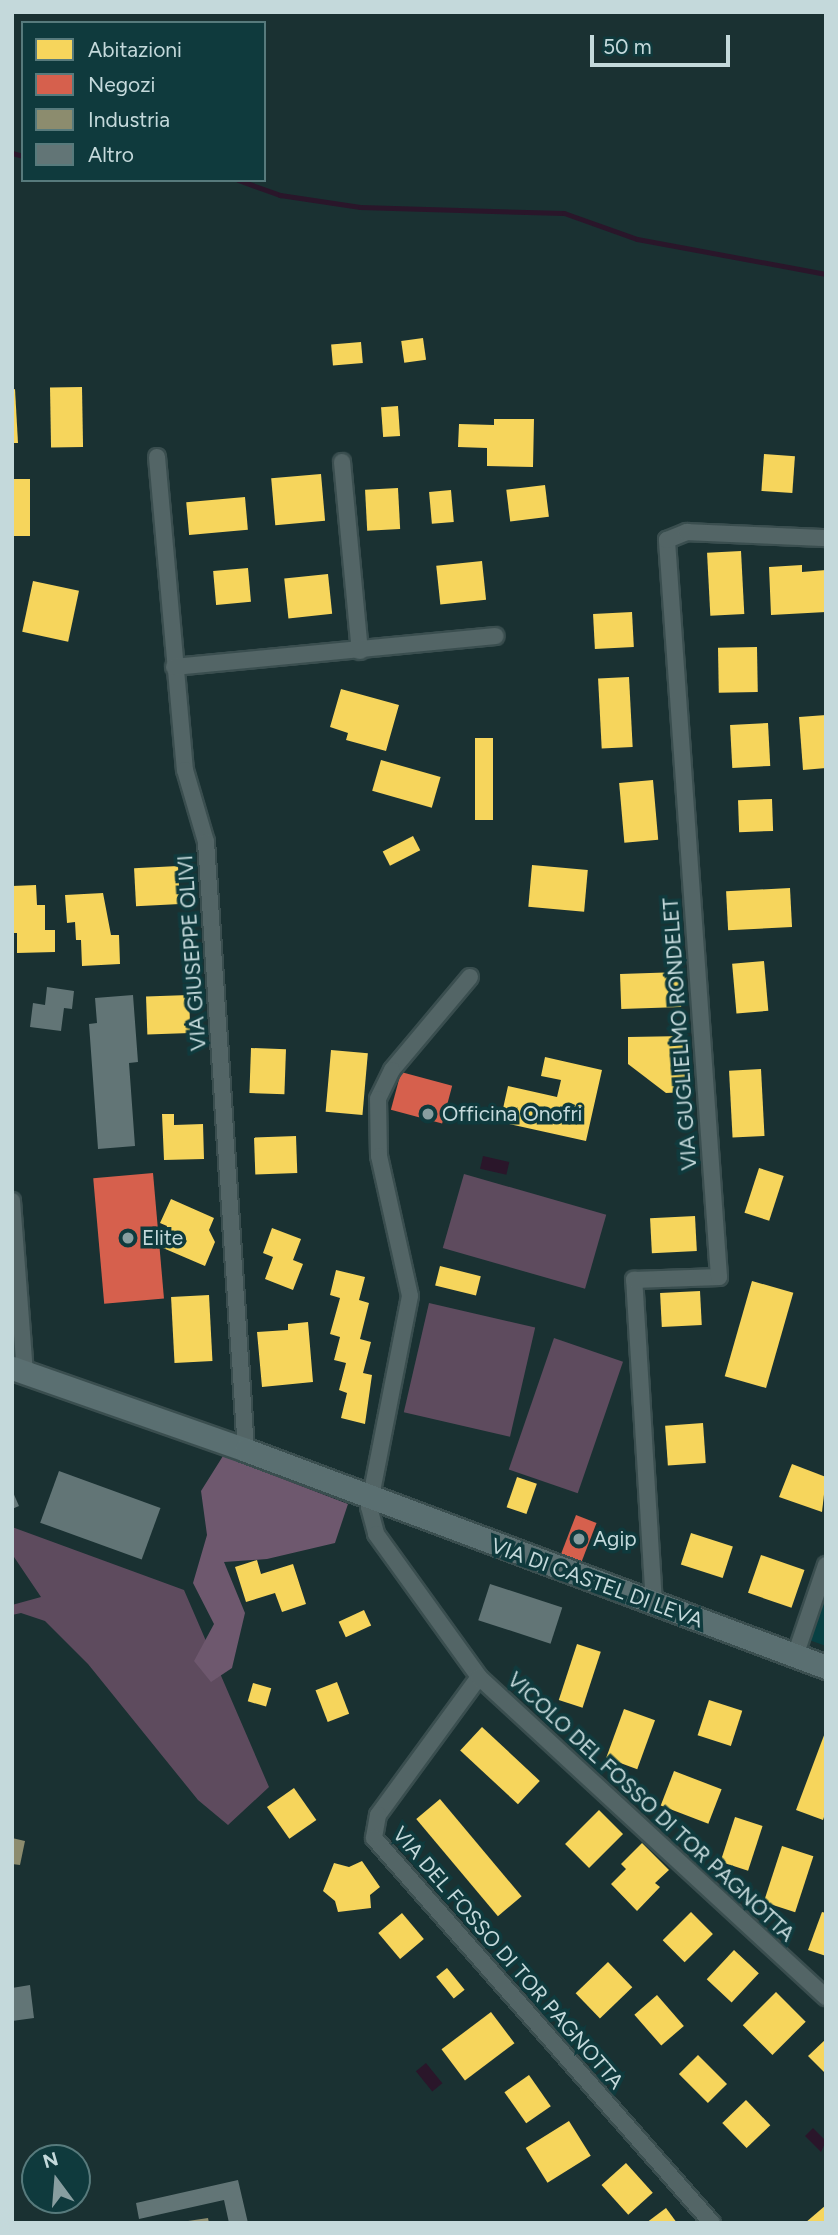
<!DOCTYPE html>
<html>
<head>
<meta charset="utf-8">
<style>
  body { margin:0 }
  #map { position:relative; width:838px; height:2235px; overflow:hidden; background:#1a3132; font-family:Figtree,sans-serif }
  div>[style] { position:absolute }
  [style*='--x'] { left:calc(var(--x)*1px); top:calc(var(--y)*1px); width:calc(var(--w)*1px); rotate:calc(var(--a)*1deg) }
  .built>* { inset:0; background:#084043 }
  .green>* { inset:0; background:#5e4b5e; transform-origin:0 0 }
  .forest>* { inset:0; background:#6e586e }
  .water>* { inset:0; background:#2a162a; transform-origin:0 0 }
  .homes>* { inset:0; background:#f6d55c; transform-origin:0 0 }
  .shops>* { inset:0; background:#d6604d; transform-origin:0 0 }
  .industry>* { inset:0; background:#8c8c6e }
  .stream>* { height:5px; margin:-2.5px; padding:0 2.5px; transform-origin:2.5px; border-radius:2.5px; background:#2a162a }
  .building>* { inset:0; background:#627576; transform-origin:0 0 }
  .roads { filter:drop-shadow(2px 0 #3a4e4f) drop-shadow(-2px 0 #3a4e4f) drop-shadow(0 2px #3a4e4f) drop-shadow(0 -2px #3a4e4f) }
  .street>* { height:16px; margin:-8px; padding:0 8px; transform-origin:8px; border-radius:8px; background:#536566 }
  .secondary>* { height:23px; margin:-11.5px; padding:0 11.5px; transform-origin:11.5px; border-radius:11.5px; background:#5a6f71 }
  .dots>* { width:19px; height:19px; translate:-50% -50%; box-sizing:border-box; border:4px solid #0f3a3d; border-radius:50% }
  span { translate:-50% -50%; white-space:nowrap; text-align:center; line-height:1.15; -webkit-text-stroke:7px #0f3a3d; paint-order:stroke }
  .street-label { font-size:21px; color:#c4d9db }
  .poi-label { font-size:21px; color:#c4d9db }
  .left { translate:0 -50%; text-align:left }
  .frame { position:absolute; inset:0; border:14px solid #c4d9db; pointer-events:none }
  .legend { position:absolute; left:21px; top:21px; width:245px; height:161px; box-sizing:border-box; background:#0f3a3d; border:2px solid #577a7c; margin:0; padding:9px 12px; list-style:none; font-size:21px; color:#c4d9db }
  .legend li { display:flex; align-items:center; gap:14px; height:35px }
  .legend b { width:35px; border:2px solid #577a7c }
  .north { position:absolute; left:21px; top:2144px; width:70px; height:70px; box-sizing:border-box; background:#0f3a3d; border:2px solid #577a7c; border-radius:50%; rotate:344deg; font-size:19px; font-weight:700; line-height:28px; text-align:center; color:#c4d9db }
  .north::after { content:''; display:block; margin:auto; width:24px; height:32px; background:#889ea0; clip-path:polygon(50% 0,100% 100%,50% 72%,0 100%) }
  .scale { position:absolute; left:590px; top:35px; width:140px; height:32px; box-sizing:border-box; border:4px solid #c4d9db; border-top:0; padding-left:9px; font-size:21px; line-height:24px; white-space:nowrap; color:#c4d9db; -webkit-text-stroke:5px #0f3a3d; paint-order:stroke }
</style>
</head>
<body>
<div id="map">
  <div class="built">
    <div style="clip-path:polygon(826px 1593px,824px 1615px,826px 1646px,809px 1640px)"></div>
  </div>
  <div class="green">
    <div style="left:464px;top:1174px;width:148px;height:77px;rotate:16deg"></div>
    <div style="left:429px;top:1303px;width:109px;height:112px;rotate:13deg"></div>
    <div style="left:554px;top:1338px;width:73px;height:139px;rotate:19deg"></div>
    <div style="clip-path:polygon(12px 1527px,184px 1590px,269px 1787px,228px 1825px,198px 1800px,88px 1664px,45px 1621px,21px 1613px,12px 1615px,12px 1605px,41px 1597px,12px 1554px)"></div>
  </div>
  <div class="forest">
    <div style="clip-path:polygon(223px 1456px,348px 1504px,335px 1543px,267px 1559px,224px 1562px,245px 1613px,232px 1668px,211px 1682px,194px 1661px,214px 1624px,193px 1583px,207px 1535px,201px 1491px)"></div>
  </div>
  <div class="water">
    <div style="left:483px;top:1156px;width:27px;height:13px;rotate:13deg"></div>
    <div style="left:426px;top:2063px;width:26px;height:13px;rotate:51deg"></div>
    <div style="clip-path:polygon(813px 2128px,826px 2141px,821px 2152px,805px 2136px)"></div>
  </div>
  <div class="homes">
    <div style="left:423px;top:338px;width:22px;height:22px;rotate:82deg"></div>
    <div style="left:361px;top:342px;width:21px;height:30px;rotate:85deg"></div>
    <div style="left:82px;top:387px;width:60px;height:32px;rotate:89deg"></div>
    <div style="clip-path:polygon(15px 389px,18px 443px,12px 443px,12px 390px)"></div>
    <div style="left:398px;top:406px;width:30px;height:17px;rotate:86deg"></div>
    <div style="clip-path:polygon(494px 419px,534px 419px,533px 467px,487px 466px,487px 448px,458px 447px,459px 424px,494px 425px)"></div>
    <div style="left:764px;top:454px;width:31px;height:37px;rotate:4deg"></div>
    <div style="left:321px;top:474px;width:47px;height:50px;rotate:85deg"></div>
    <div style="left:12px;top:479px;width:18px;height:57px"></div>
    <div style="left:545px;top:485px;width:32px;height:39px;rotate:83deg"></div>
    <div style="left:398px;top:488px;width:41px;height:33px;rotate:87deg"></div>
    <div style="left:451px;top:490px;width:32px;height:22px;rotate:85deg"></div>
    <div style="left:245px;top:497px;width:33px;height:59px;rotate:85deg"></div>
    <div style="left:741px;top:551px;width:63px;height:34px;rotate:87deg"></div>
    <div style="left:482px;top:561px;width:39px;height:46px;rotate:84deg"></div>
    <div style="clip-path:polygon(802px 565px,802px 572px,826px 570px,826px 612px,771px 615px,769px 567px)"></div>
    <div style="left:248px;top:568px;width:34px;height:35px;rotate:85deg"></div>
    <div style="left:328px;top:574px;width:40px;height:44px;rotate:84deg"></div>
    <div style="left:33px;top:581px;width:47px;height:52px;rotate:12deg"></div>
    <div style="left:632px;top:612px;width:35px;height:39px;rotate:87deg"></div>
    <div style="left:757px;top:647px;width:45px;height:39px;rotate:89deg"></div>
    <div style="left:629px;top:677px;width:70px;height:31px;rotate:87deg"></div>
    <div style="clip-path:polygon(341px 689px,399px 705px,386px 751px,346px 740px,348px 733px,330px 727px)"></div>
    <div style="clip-path:polygon(826px 715px,826px 768px,803px 770px,799px 717px)"></div>
    <div style="left:768px;top:723px;width:43px;height:38px;rotate:87deg"></div>
    <div style="left:475px;top:738px;width:18px;height:82px"></div>
    <div style="left:381px;top:760px;width:62px;height:32px;rotate:16deg"></div>
    <div style="left:653px;top:780px;width:60px;height:34px;rotate:85deg"></div>
    <div style="left:772px;top:799px;width:32px;height:34px;rotate:88deg"></div>
    <div style="left:413px;top:836px;width:16px;height:34px;rotate:63deg"></div>
    <div style="left:532px;top:865px;width:56px;height:42px;rotate:5deg"></div>
    <div style="left:178px;top:866px;width:38px;height:44px;rotate:87deg"></div>
    <div style="clip-path:polygon(36px 885px,37px 905px,45px 905px,45px 930px,55px 930px,55px 952px,17px 953px,17px 933px,12px 933px,12px 886px)"></div>
    <div style="left:790px;top:888px;width:39px;height:64px;rotate:87deg"></div>
    <div style="clip-path:polygon(103px 893px,111px 935px,119px 935px,120px 964px,82px 966px,81px 940px,76px 940px,75px 922px,67px 923px,65px 895px)"></div>
    <div style="left:764px;top:961px;width:50px;height:32px;rotate:85deg"></div>
    <div style="left:680px;top:972px;width:35px;height:60px;rotate:88deg"></div>
    <div style="left:189px;top:995px;width:38px;height:43px;rotate:88deg"></div>
    <div style="clip-path:polygon(685px 1036px,686px 1092px,666px 1093px,628px 1064px,628px 1037px)"></div>
    <div style="left:251px;top:1048px;width:35px;height:45px;rotate:2deg"></div>
    <div style="left:331px;top:1050px;width:37px;height:62px;rotate:5deg"></div>
    <div style="clip-path:polygon(545px 1057px,602px 1070px,586px 1141px,500px 1122px,508px 1086px,557px 1097px,561px 1080px,541px 1076px)"></div>
    <div style="left:761px;top:1069px;width:67px;height:32px;rotate:87deg"></div>
    <div style="clip-path:polygon(162px 1114px,174px 1114px,174px 1125px,203px 1124px,204px 1159px,164px 1160px)"></div>
    <div style="left:296px;top:1136px;width:37px;height:42px;rotate:88deg"></div>
    <div style="left:759px;top:1168px;width:26px;height:47px;rotate:18deg"></div>
    <div style="clip-path:polygon(171px 1199px,214px 1218px,209px 1230px,215px 1242px,205px 1266px,163px 1248px,167px 1226px,160px 1223px)"></div>
    <div style="left:695px;top:1216px;width:35px;height:45px;rotate:87deg"></div>
    <div style="clip-path:polygon(272px 1228px,301px 1239px,293px 1260px,303px 1264px,293px 1290px,265px 1279px,273px 1257px,263px 1253px)"></div>
    <div style="left:440px;top:1266px;width:42px;height:20px;rotate:14deg"></div>
    <div style="clip-path:polygon(336px 1270px,365px 1277px,359px 1300px,369px 1303px,360px 1339px,371px 1342px,363px 1373px,372px 1375px,365px 1424px,341px 1418px,347px 1393px,339px 1390px,346px 1363px,334px 1360px,340px 1337px,330px 1334px,340px 1298px,330px 1295px)"></div>
    <div style="left:752px;top:1281px;width:43px;height:99px;rotate:16deg"></div>
    <div style="left:700px;top:1291px;width:34px;height:40px;rotate:87deg"></div>
    <div style="left:209px;top:1295px;width:66px;height:38px;rotate:87deg"></div>
    <div style="clip-path:polygon(308px 1322px,313px 1382px,262px 1387px,257px 1332px,288px 1330px,288px 1324px)"></div>
    <div style="left:703px;top:1423px;width:40px;height:38px;rotate:86deg"></div>
    <div style="clip-path:polygon(792px 1464px,826px 1477px,822px 1512px,779px 1497px)"></div>
    <div style="left:517px;top:1477px;width:21px;height:32px;rotate:19deg"></div>
    <div style="left:691px;top:1533px;width:44px;height:33px;rotate:18deg"></div>
    <div style="left:761px;top:1555px;width:46px;height:40px;rotate:19deg"></div>
    <div style="clip-path:polygon(257px 1560px,261px 1574px,293px 1564px,306px 1604px,282px 1612px,275px 1593px,246px 1602px,235px 1567px)"></div>
    <div style="left:364px;top:1610px;width:17px;height:28px;rotate:65deg"></div>
    <div style="left:577px;top:1644px;width:25px;height:59px;rotate:18deg"></div>
    <div style="left:337px;top:1682px;width:34px;height:23px;rotate:69deg"></div>
    <div style="left:253px;top:1683px;width:19px;height:19px;rotate:16deg"></div>
    <div style="left:709px;top:1700px;width:35px;height:37px;rotate:18deg"></div>
    <div style="left:624px;top:1709px;width:33px;height:52px;rotate:20deg"></div>
    <div style="left:482px;top:1727px;width:79px;height:32px;rotate:43deg"></div>
    <div style="clip-path:polygon(826px 1730px,826px 1811px,823px 1820px,796px 1810px)"></div>
    <div style="left:674px;top:1771px;width:51px;height:37px;rotate:21deg"></div>
    <div style="left:294px;top:1788px;width:39px;height:33px;rotate:55deg"></div>
    <div style="left:440px;top:1799px;width:127px;height:31px;rotate:50deg"></div>
    <div style="left:599px;top:1810px;width:34px;height:48px;rotate:45deg"></div>
    <div style="left:735px;top:1817px;width:29px;height:47px;rotate:18deg"></div>
    <div style="clip-path:polygon(642px 1843px,669px 1870px,655px 1883px,660px 1887px,637px 1911px,611px 1884px,626px 1869px,621px 1864px)"></div>
    <div style="left:782px;top:1846px;width:33px;height:59px;rotate:18deg"></div>
    <div style="clip-path:polygon(362px 1861px,380px 1887px,370px 1895px,371px 1908px,338px 1912px,335px 1901px,323px 1891px,334px 1863px,349px 1867px)"></div>
    <div style="left:691px;top:1912px;width:31px;height:40px;rotate:45deg"></div>
    <div style="clip-path:polygon(822px 1912px,826px 1913px,826px 1956px,808px 1950px)"></div>
    <div style="left:402px;top:1913px;width:34px;height:31px;rotate:50deg"></div>
    <div style="left:734px;top:1950px;width:34px;height:40px;rotate:43deg"></div>
    <div style="left:608px;top:1962px;width:35px;height:45px;rotate:46deg"></div>
    <div style="left:447px;top:1968px;width:28px;height:14px;rotate:51deg"></div>
    <div style="left:776px;top:1992px;width:42px;height:47px;rotate:45deg"></div>
    <div style="left:657px;top:1995px;width:41px;height:30px;rotate:49deg"></div>
    <div style="left:491px;top:2012px;width:39px;height:62px;rotate:53deg"></div>
    <div style="clip-path:polygon(826px 2039px,826px 2074px,808px 2056px)"></div>
    <div style="left:698px;top:2055px;width:41px;height:27px;rotate:45deg"></div>
    <div style="left:529px;top:2075px;width:38px;height:30px;rotate:55deg"></div>
    <div style="left:746px;top:2100px;width:35px;height:33px;rotate:46deg"></div>
    <div style="left:569px;top:2121px;width:41px;height:51px;rotate:58deg"></div>
    <div style="left:626px;top:2163px;width:40px;height:33px;rotate:48deg"></div>
    <div style="clip-path:polygon(826px 2205px,826px 2223px,805px 2223px)"></div>
    <div style="clip-path:polygon(666px 2208px,677px 2223px,646px 2223px)"></div>
  </div>
  <div class="shops">
    <div style="left:401px;top:1072px;width:53px;height:39px;rotate:15deg"></div>
    <div style="left:153px;top:1173px;width:126px;height:60px;rotate:85deg"></div>
    <div style="left:576px;top:1515px;width:22px;height:42px;rotate:21deg"></div>
  </div>
  <div class="industry">
    <div style="clip-path:polygon(12px 1838px,25px 1841px,20px 1865px,12px 1864px)"></div>
    <div style="clip-path:polygon(208px 2218px,209px 2223px,188px 2223px,188px 2221px)"></div>
  </div>
  <div class="stream">
    <div style="--x:12;--y:153;--w:11;--a:15"></div>
    <div style="--x:238;--y:180;--w:45;--a:19.7"></div>
    <div style="--x:280;--y:195;--w:81;--a:8.5"></div>
    <div style="--x:360;--y:207;--w:204;--a:1.7"></div>
    <div style="--x:564;--y:213;--w:77;--a:19.6"></div>
    <div style="--x:637;--y:239;--w:192;--a:10.5"></div>
  </div>
  <div class="building">
    <div style="clip-path:polygon(47px 987px,74px 991px,72px 1009px,64px 1008px,61px 1031px,30px 1027px,33px 1003px,45px 1005px)"></div>
    <div style="clip-path:polygon(133px 995px,138px 1062px,129px 1063px,135px 1146px,98px 1149px,89px 1024px,97px 1023px,95px 998px)"></div>
    <div style="left:59px;top:1471px;width:108px;height:55px;rotate:20deg"></div>
    <div style="clip-path:polygon(12px 1490px,19px 1506px,12px 1509px)"></div>
    <div style="left:490px;top:1584px;width:76px;height:38px;rotate:18deg"></div>
    <div style="clip-path:polygon(30px 1985px,34px 2018px,12px 2021px,12px 1988px)"></div>
    <div style="clip-path:polygon(238px 2180px,248px 2223px,229px 2223px,224px 2200px,139px 2219px,136px 2203px)"></div>
  </div>
  <div class="roads">
    <div class="street">
      <div style="--x:157;--y:457;--w:314;--a:84.9"></div>
      <div style="--x:185;--y:770;--w:75;--a:73.7"></div>
      <div style="--x:206;--y:842;--w:609;--a:86.24"></div>
      <div style="--x:342;--y:462;--w:190;--a:84.6"></div>
      <div style="--x:174;--y:667;--w:323;--a:-5.5"></div>
      <div style="--x:470;--y:977;--w:121;--a:130"></div>
      <div style="--x:392;--y:1070;--w:32;--a:116"></div>
      <div style="--x:378;--y:1099;--w:57;--a:89"></div>
      <div style="--x:379;--y:1156;--w:143;--a:77.5"></div>
      <div style="--x:410;--y:1296;--w:215;--a:101"></div>
      <div style="--x:369;--y:1507;--w:28;--a:75"></div>
      <div style="--x:376;--y:1534;--w:176;--a:54.2"></div>
      <div style="--x:479;--y:1677;--w:171;--a:126.2"></div>
      <div style="--x:378;--y:1815;--w:23;--a:100"></div>
      <div style="--x:374;--y:1838;--w:512;--a:48.72"></div>
      <div style="--x:12;--y:1201;--w:172;--a:85.7"></div>
      <div style="--x:654;--y:1604;--w:325;--a:-93.5"></div>
      <div style="--x:634;--y:1280;--w:85;--a:-2"></div>
      <div style="--x:719;--y:1277;--w:739;--a:-94.04"></div>
      <div style="--x:667;--y:540;--w:22;--a:-22"></div>
      <div style="--x:687;--y:532;--w:139;--a:2.5"></div>
      <div style="--x:795;--y:1656;--w:96;--a:-71.2"></div>
      <div style="--x:479;--y:1677;--w:472;--a:42.7"></div>
    </div>
    <div class="secondary">
      <div style="--x:12;--y:1368;--w:248;--a:19.3"></div>
      <div style="--x:246;--y:1450;--w:619;--a:20.51"></div>
    </div>
  </div>
  <div class="dots">
    <div style="left:428px;top:1114px;background:#889ea0"></div>
    <div style="left:128px;top:1238px;background:#889ea0"></div>
    <div style="left:579px;top:1539px;background:#889ea0"></div>
  </div>
  <div class="street-label">
    <span style="left:192px;top:953px;rotate:-94deg">VIA GIUSEPPE OLIVI</span>
    <span style="left:680px;top:1034px;rotate:-94deg">VIA GUGLIELMO RONDELET</span>
    <span style="left:597px;top:1583px;rotate:20deg">VIA DI CASTEL DI LEVA</span>
    <span style="left:651px;top:1807px;rotate:43deg">VICOLO DEL FOSSO DI TOR PAGNOTTA</span>
    <span style="left:508px;top:1958px;rotate:49deg">VIA DEL FOSSO DI TOR PAGNOTTA</span>
  </div>
  <div class="poi-label">
    <span class="left" style="left:442px;top:1114px">Officina Onofri</span>
    <span class="left" style="left:142px;top:1238px">Elite</span>
    <span class="left" style="left:593px;top:1539px">Agip</span>
  </div>
  <div class="frame"></div>
  <ul class="legend">
  <li><b style="height:19px;background:#f6d55c"></b>Abitazioni</li>
  <li><b style="height:19px;background:#d6604d"></b>Negozi</li>
  <li><b style="height:19px;background:#8c8c6e"></b>Industria</li>
  <li><b style="height:19px;background:#627576"></b>Altro</li>
  </ul>
  <div class="north">N</div>
  <div class="scale">50 m</div>
</div>
</body>
</html>
